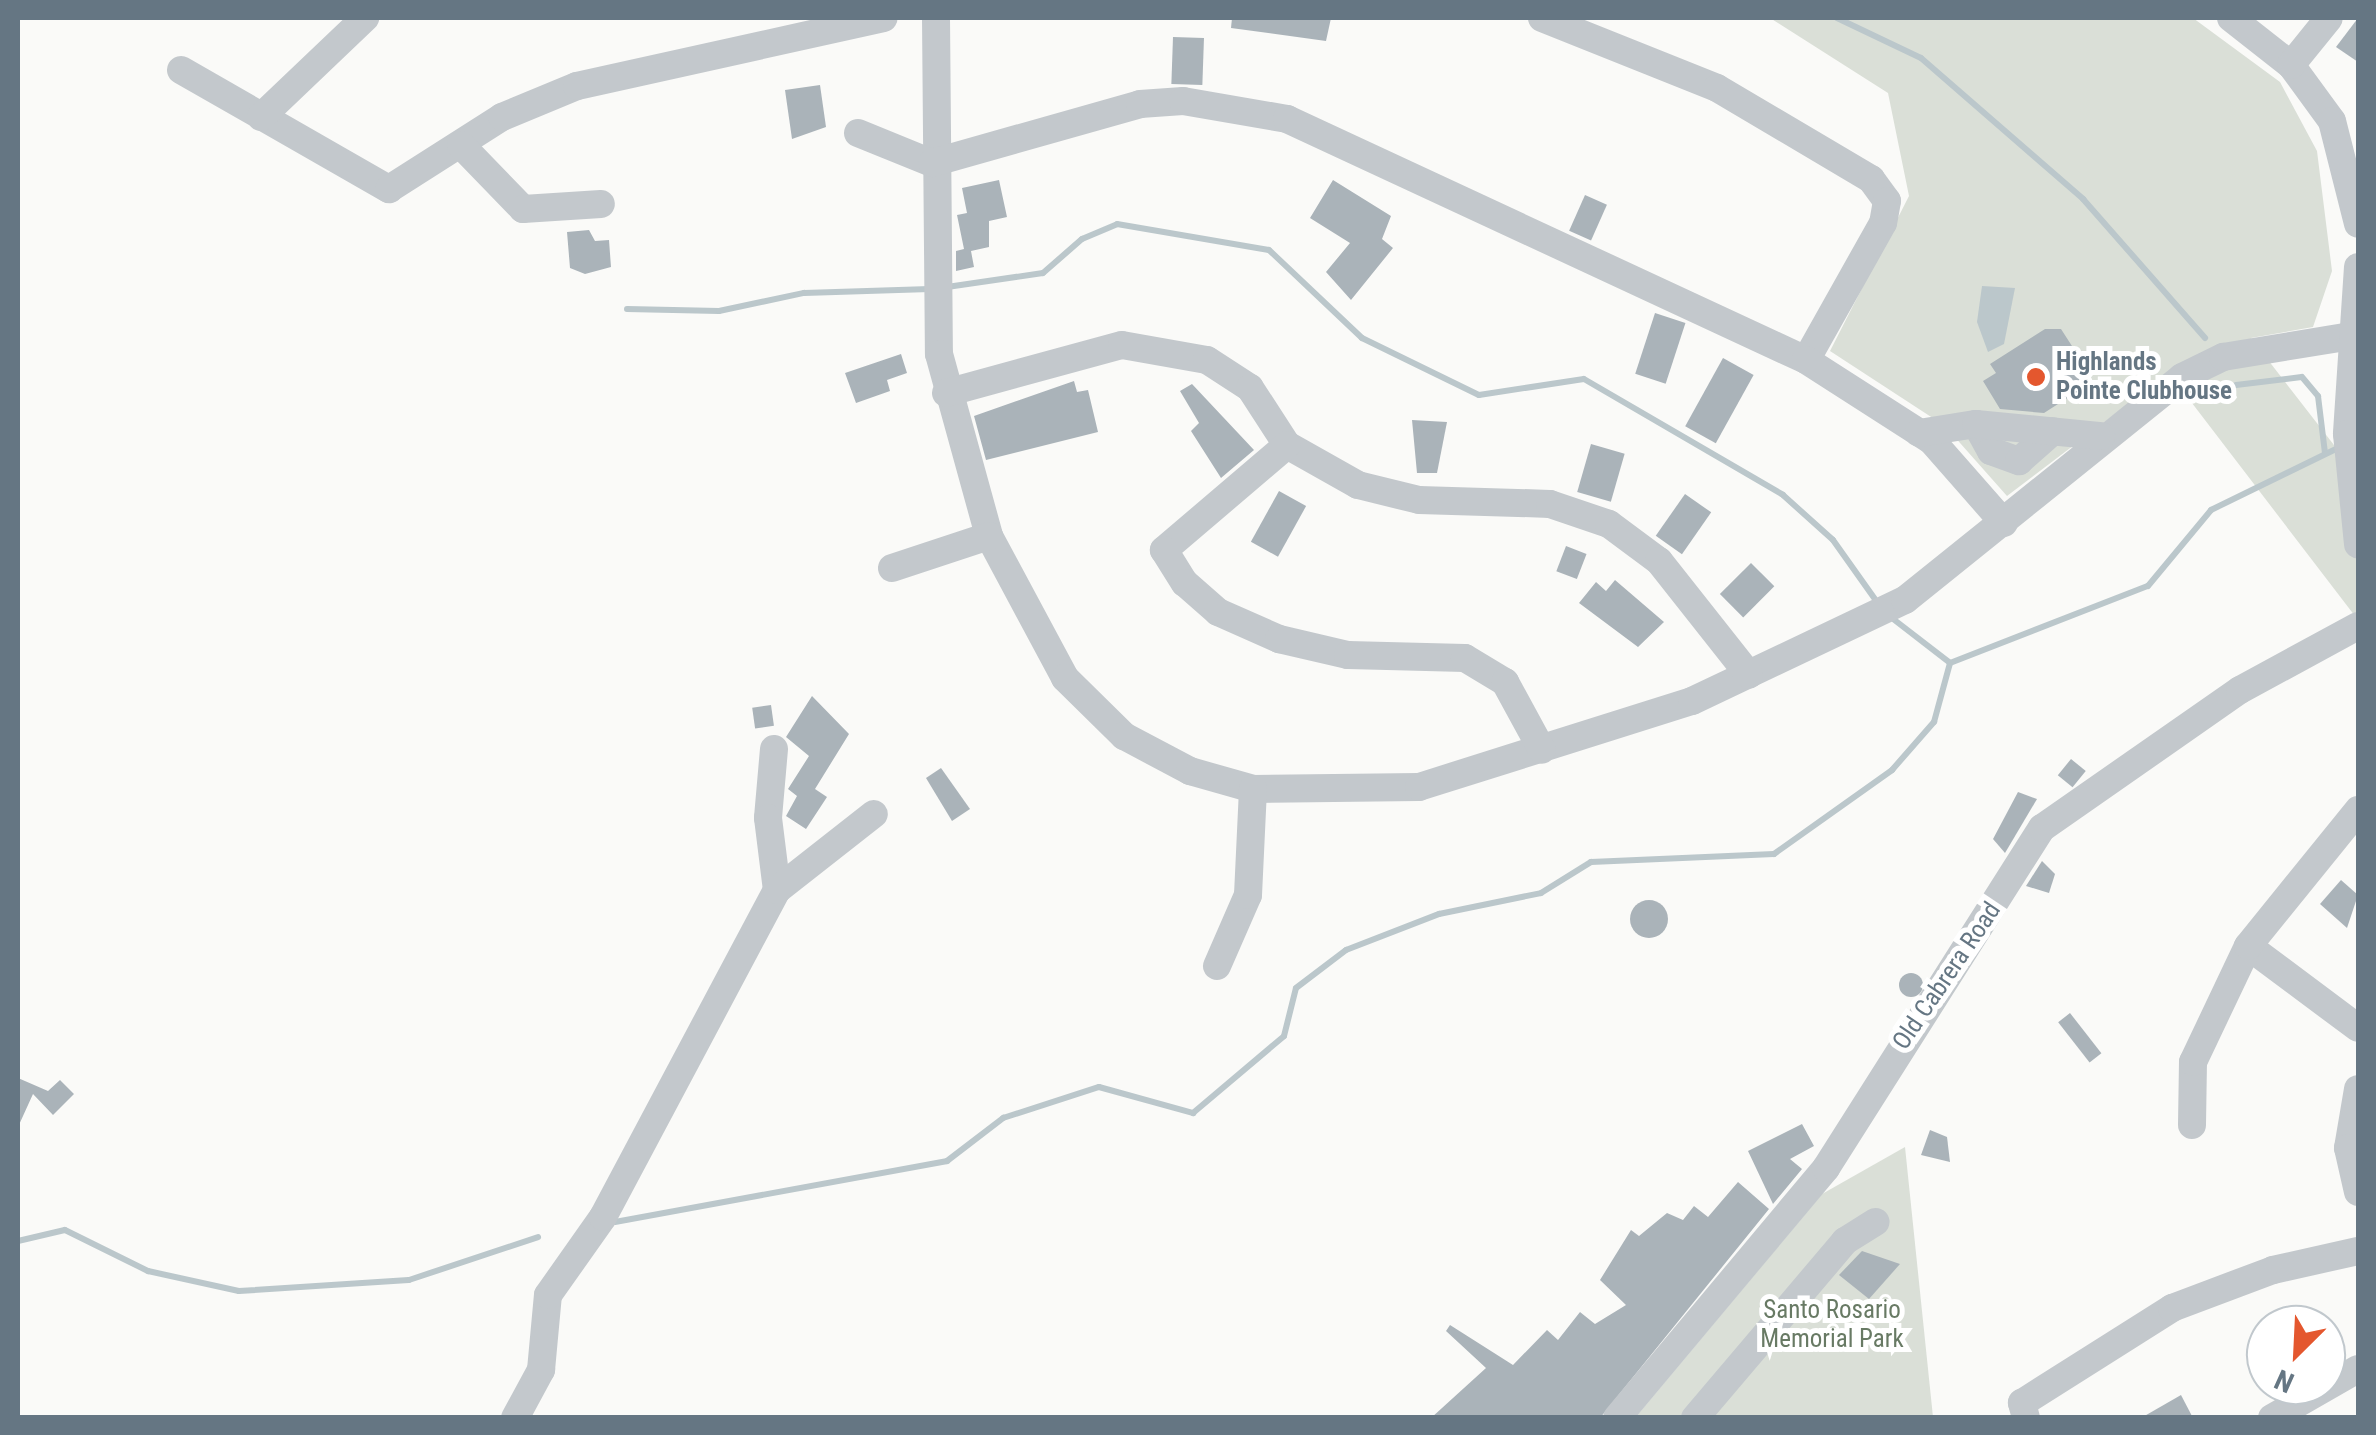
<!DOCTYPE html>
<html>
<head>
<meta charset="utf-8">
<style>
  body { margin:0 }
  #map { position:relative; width:2376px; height:1435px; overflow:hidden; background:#fafaf8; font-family:"Roboto Condensed",sans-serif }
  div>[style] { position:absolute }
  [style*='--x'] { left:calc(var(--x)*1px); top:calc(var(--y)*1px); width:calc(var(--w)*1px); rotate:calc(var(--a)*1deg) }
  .green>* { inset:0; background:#dadfd7 }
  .water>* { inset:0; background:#bbc7cb }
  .stream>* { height:6px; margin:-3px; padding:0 3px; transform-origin:3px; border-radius:3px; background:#bbc7cb }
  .building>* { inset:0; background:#aab3b9; transform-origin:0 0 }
  .round { border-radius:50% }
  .minor>* { height:28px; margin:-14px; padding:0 14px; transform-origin:14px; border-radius:14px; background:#c3c8cc }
  .dots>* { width:28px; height:28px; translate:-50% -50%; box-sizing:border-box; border:5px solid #fff; border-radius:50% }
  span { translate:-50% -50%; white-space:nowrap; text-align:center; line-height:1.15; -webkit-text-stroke:10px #fff; paint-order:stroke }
  .poi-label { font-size:25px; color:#657683; font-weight:700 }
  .left { translate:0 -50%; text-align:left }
  .street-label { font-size:25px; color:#657683 }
  .park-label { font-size:25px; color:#687a64 }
  .frame { position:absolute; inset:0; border:20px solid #657683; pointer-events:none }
  .north { position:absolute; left:2246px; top:1305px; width:100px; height:100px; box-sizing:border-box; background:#fff; border:2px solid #c1c8cd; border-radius:50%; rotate:204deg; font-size:28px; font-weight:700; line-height:40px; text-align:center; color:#657683 }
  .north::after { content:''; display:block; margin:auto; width:35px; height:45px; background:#e4572e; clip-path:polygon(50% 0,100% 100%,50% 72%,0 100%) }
</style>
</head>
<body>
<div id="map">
  <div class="green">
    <div style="clip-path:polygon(1770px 18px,2193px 18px,2280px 82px,2317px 151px,2332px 271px,2313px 327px,2251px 338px,2358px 476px,2358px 620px,2169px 373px,2007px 496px,1945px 426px,1830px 351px,1909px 196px,1888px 93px)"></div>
    <div style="clip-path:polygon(1905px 1147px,1933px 1417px,1635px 1418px,1822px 1194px)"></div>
  </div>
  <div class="water">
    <div style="clip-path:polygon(1982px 286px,2015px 288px,2004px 344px,1988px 352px,1977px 322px)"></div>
  </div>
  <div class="stream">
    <div style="--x:1837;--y:18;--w:93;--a:25.5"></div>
    <div style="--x:1921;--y:58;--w:215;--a:41"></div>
    <div style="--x:2083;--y:199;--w:185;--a:48.7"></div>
    <div style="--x:947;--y:287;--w:97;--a:-8.3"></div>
    <div style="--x:1043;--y:273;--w:52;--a:-41.1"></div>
    <div style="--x:1082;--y:239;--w:38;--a:-23"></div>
    <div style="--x:1117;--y:224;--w:154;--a:9.7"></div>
    <div style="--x:1269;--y:250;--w:128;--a:43.4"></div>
    <div style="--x:1362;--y:338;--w:130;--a:26"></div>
    <div style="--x:1479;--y:395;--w:106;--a:-8.7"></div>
    <div style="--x:1584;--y:379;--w:230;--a:30.2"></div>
    <div style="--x:1783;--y:495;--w:67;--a:42"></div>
    <div style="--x:1833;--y:540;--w:76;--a:54.6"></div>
    <div style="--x:627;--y:309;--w:92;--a:1.2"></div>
    <div style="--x:719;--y:311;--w:87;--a:-12"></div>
    <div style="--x:804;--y:293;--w:126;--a:-1.8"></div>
    <div style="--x:2236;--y:385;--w:66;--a:-6.9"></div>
    <div style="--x:2302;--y:377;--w:25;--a:50"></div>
    <div style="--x:2318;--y:396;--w:57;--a:83"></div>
    <div style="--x:1888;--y:615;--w:78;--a:37.7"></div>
    <div style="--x:615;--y:1222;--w:338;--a:-10.4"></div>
    <div style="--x:947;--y:1161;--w:71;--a:-37.5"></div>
    <div style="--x:1003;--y:1118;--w:101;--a:-17.9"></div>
    <div style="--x:1099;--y:1087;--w:98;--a:15.5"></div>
    <div style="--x:1193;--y:1113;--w:119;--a:-40.2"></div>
    <div style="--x:1284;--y:1036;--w:49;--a:-76"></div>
    <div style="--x:1296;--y:988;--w:63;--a:-37.2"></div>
    <div style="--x:1346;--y:950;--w:100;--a:-21.2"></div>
    <div style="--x:1439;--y:914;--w:104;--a:-11.6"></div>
    <div style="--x:1541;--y:893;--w:59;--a:-31.8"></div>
    <div style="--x:1591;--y:862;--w:183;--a:-2.5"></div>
    <div style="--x:1774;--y:854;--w:145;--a:-35.4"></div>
    <div style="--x:1892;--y:770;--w:64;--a:-48.8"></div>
    <div style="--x:1934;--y:722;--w:61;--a:-74.8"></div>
    <div style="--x:1950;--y:663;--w:212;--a:-21.3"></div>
    <div style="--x:2148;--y:586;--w:99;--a:-50.3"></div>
    <div style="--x:2211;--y:510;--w:139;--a:-26"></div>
    <div style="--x:18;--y:1241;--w:48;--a:-13.2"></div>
    <div style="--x:65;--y:1230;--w:93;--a:26.3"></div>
    <div style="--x:148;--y:1271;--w:93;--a:12.4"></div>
    <div style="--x:239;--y:1291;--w:170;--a:-3.7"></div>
    <div style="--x:409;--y:1280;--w:136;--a:-18.4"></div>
  </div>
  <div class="building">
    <div style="clip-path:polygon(1232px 18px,1331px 18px,1326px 41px,1231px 28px)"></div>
    <div style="clip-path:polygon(2358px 18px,2358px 62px,2336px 47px)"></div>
    <div style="left:1173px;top:37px;width:31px;height:47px;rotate:2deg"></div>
    <div style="clip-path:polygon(820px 85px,826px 127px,792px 139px,785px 90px)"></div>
    <div style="clip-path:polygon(999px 180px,1007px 217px,989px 221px,989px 247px,971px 251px,974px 267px,956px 271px,956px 251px,964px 249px,957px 215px,967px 213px,962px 188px)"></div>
    <div style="clip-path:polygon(1333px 180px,1391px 216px,1382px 239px,1393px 248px,1351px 300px,1326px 272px,1350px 243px,1310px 218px)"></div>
    <div style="left:1585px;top:195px;width:24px;height:39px;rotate:24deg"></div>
    <div style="clip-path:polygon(589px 230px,595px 241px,609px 240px,611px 267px,585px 274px,570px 268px,567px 232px)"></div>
    <div style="left:1655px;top:313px;width:32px;height:64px;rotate:18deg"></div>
    <div style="clip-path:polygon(2045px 329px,2061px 329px,2090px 374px,2078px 381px,2083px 388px,2044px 413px,2000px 409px,1983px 381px,1996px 373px,1990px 364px)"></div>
    <div style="clip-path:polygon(901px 354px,907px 373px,887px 380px,890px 391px,856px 403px,845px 373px)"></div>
    <div style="left:1723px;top:358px;width:35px;height:78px;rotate:29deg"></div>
    <div style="clip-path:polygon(1074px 381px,1077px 392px,1088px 390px,1098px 432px,986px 460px,974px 416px)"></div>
    <div style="clip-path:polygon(1192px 384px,1254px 450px,1221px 478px,1191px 431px,1199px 423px,1180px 391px)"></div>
    <div style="clip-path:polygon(1412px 420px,1447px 422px,1437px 473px,1417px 473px)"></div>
    <div style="left:1591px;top:444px;width:35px;height:50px;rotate:16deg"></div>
    <div style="left:1279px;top:491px;width:31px;height:58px;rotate:29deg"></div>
    <div style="left:1685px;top:494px;width:32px;height:51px;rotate:35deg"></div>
    <div style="left:1566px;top:546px;width:22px;height:27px;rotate:21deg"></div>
    <div style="left:1751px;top:563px;width:33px;height:44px;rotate:45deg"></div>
    <div style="clip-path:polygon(1615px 580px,1664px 622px,1638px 647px,1579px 603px,1596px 582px,1606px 591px)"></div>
    <div style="clip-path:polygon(812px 696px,849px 734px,815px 789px,827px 797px,806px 829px,786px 816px,797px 796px,788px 789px,809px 756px,786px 737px)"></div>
    <div style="left:771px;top:705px;width:21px;height:19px;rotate:82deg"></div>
    <div style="left:2071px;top:759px;width:19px;height:21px;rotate:39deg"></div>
    <div style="clip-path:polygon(941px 768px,970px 809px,952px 821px,926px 778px)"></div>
    <div style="clip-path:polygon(2018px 792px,2037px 799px,2005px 853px,1993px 839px)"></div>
    <div style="clip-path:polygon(2042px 861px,2055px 874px,2049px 893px,2026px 886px)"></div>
    <div style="clip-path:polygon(2341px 880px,2358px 895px,2347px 928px,2320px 904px)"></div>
    <div class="round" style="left:1630px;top:900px;width:38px;height:38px"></div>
    <div class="round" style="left:1899px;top:973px;width:24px;height:24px"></div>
    <div style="left:2070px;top:1013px;width:51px;height:15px;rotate:52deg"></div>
    <div style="clip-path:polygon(18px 1078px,48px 1091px,60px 1080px,74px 1094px,53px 1115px,33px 1094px,18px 1127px)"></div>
    <div style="clip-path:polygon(1802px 1124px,1814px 1146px,1790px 1159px,1802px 1169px,1773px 1204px,1748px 1151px)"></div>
    <div style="clip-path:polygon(1930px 1130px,1947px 1137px,1950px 1162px,1921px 1155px)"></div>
    <div style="clip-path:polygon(1738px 1182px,1769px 1209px,1600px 1418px,1431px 1418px,1486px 1368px,1446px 1331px,1450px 1325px,1513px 1365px,1547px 1330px,1558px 1340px,1580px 1312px,1595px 1324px,1626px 1305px,1600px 1280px,1631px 1230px,1639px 1236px,1667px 1213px,1683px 1220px,1694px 1206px,1708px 1217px)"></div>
    <div style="clip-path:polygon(1862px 1251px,1900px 1264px,1869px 1299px,1839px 1275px)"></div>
    <div style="clip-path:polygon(2181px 1395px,2193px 1418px,2141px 1418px)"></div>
  </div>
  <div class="minor">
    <div style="--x:936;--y:18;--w:336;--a:89.5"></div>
    <div style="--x:939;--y:354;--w:189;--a:74.6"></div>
    <div style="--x:989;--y:536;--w:161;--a:61.8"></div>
    <div style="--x:1065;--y:678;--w:83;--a:44.5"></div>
    <div style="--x:1124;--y:736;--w:75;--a:27.9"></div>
    <div style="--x:1190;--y:771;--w:66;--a:15.9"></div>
    <div style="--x:1253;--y:789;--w:166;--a:-0.7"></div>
    <div style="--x:1419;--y:787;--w:286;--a:-17.5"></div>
    <div style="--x:1692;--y:701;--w:236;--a:-25.4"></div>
    <div style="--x:1905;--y:600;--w:356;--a:-38.8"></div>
    <div style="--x:2182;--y:377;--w:46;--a:-26"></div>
    <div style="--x:2223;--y:357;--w:137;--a:-9.3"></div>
    <div style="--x:1542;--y:18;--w:188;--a:21.8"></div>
    <div style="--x:1717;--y:88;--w:179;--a:30.6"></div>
    <div style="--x:1871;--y:179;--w:27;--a:54"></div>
    <div style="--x:1887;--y:201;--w:22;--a:100"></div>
    <div style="--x:1883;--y:223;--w:157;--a:119.3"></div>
    <div style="--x:2231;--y:18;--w:76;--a:38.1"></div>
    <div style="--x:2291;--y:65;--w:69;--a:53.8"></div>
    <div style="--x:2332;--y:121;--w:106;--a:75.8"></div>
    <div style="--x:2291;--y:65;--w:60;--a:-51"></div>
    <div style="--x:181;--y:70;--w:240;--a:29.8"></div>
    <div style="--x:389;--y:189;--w:134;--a:-32.5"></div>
    <div style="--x:502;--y:117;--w:81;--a:-22.5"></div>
    <div style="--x:577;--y:86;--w:314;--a:-12.5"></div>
    <div style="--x:261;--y:117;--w:144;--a:-43.6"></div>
    <div style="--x:858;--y:133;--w:80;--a:22.1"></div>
    <div style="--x:932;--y:163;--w:216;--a:-15.8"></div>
    <div style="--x:1140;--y:104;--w:43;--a:-4"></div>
    <div style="--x:1183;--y:101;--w:106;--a:9.8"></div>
    <div style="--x:1287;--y:119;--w:572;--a:24.91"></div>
    <div style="--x:1806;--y:360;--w:150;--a:32.7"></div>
    <div style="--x:1932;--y:441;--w:109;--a:48.7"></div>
    <div style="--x:461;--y:145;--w:89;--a:45.9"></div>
    <div style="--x:523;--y:209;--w:78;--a:-3.7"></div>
    <div style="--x:2358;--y:267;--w:167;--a:93.8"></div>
    <div style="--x:2347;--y:434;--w:111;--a:84.3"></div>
    <div style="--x:946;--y:393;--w:182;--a:-15.3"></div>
    <div style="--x:1122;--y:345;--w:86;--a:10"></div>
    <div style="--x:1207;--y:360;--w:51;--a:33.1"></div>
    <div style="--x:1250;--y:388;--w:68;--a:57"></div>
    <div style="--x:1287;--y:445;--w:81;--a:29.4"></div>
    <div style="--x:1358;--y:485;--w:63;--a:13.8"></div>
    <div style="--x:1419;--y:500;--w:131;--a:1.7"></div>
    <div style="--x:1550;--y:504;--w:62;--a:18.7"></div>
    <div style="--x:1609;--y:524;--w:62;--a:36.5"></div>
    <div style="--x:1659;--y:561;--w:145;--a:51.7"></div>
    <div style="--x:1976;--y:424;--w:31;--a:61"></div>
    <div style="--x:1991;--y:451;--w:30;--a:20"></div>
    <div style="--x:2019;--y:461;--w:45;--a:-41.4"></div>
    <div style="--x:1919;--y:433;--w:58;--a:-9"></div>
    <div style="--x:1976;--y:424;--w:126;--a:5.5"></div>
    <div style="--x:1287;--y:445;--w:162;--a:139.5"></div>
    <div style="--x:1164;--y:550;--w:39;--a:58"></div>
    <div style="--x:1185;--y:583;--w:44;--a:41.3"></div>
    <div style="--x:1218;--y:612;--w:67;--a:23.9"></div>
    <div style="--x:1279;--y:639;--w:71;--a:13.1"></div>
    <div style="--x:1348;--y:655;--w:117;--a:1.5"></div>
    <div style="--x:1465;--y:658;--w:47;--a:31"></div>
    <div style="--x:1505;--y:682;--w:77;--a:61.4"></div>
    <div style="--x:892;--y:568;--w:102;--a:-18.3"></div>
    <div style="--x:774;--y:749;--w:69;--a:95"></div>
    <div style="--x:768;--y:818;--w:73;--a:82.9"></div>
    <div style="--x:2248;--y:946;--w:137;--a:36.7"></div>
    <div style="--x:1217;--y:966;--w:77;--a:-66.4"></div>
    <div style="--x:1248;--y:895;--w:106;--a:-87.3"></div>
    <div style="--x:2358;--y:1089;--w:60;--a:99.6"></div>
    <div style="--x:2348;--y:1148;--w:45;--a:77.2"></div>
    <div style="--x:2192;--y:1125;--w:63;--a:-89.1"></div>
    <div style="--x:2193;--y:1062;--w:128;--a:-64.6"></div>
    <div style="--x:2248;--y:946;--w:175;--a:-51"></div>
    <div style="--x:515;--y:1418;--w:55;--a:-61.6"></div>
    <div style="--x:541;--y:1370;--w:75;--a:-84.7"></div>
    <div style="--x:548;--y:1295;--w:95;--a:-54.8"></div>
    <div style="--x:603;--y:1217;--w:370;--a:-62"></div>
    <div style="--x:777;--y:890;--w:123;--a:-38.1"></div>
    <div style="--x:1617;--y:1418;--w:326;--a:-50.1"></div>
    <div style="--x:1826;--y:1168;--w:403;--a:-57.6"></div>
    <div style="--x:2042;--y:828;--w:241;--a:-34.9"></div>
    <div style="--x:2240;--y:690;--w:134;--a:-28.5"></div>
    <div style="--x:1695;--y:1418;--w:232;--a:-49.7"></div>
    <div style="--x:1845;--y:1241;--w:36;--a:-32"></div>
    <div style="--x:2026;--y:1418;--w:16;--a:-105"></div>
    <div style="--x:2022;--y:1403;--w:178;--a:-32.3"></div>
    <div style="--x:2172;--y:1308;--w:108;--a:-20.6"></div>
    <div style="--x:2273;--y:1270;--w:87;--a:-12.6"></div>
    <div style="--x:2272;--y:1418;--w:99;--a:-29.7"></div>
  </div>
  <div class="dots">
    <div style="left:2036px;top:377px;background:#e4572e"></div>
  </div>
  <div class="poi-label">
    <span class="left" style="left:2056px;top:377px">Highlands<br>Pointe Clubhouse</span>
  </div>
  <div class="street-label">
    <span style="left:1947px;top:976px;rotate:-56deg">Old Cabrera Road</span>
  </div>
  <div class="park-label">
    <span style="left:1832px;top:1325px">Santo Rosario<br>Memorial Park</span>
  </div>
  <div class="frame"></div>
  <div class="north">N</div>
</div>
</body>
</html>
